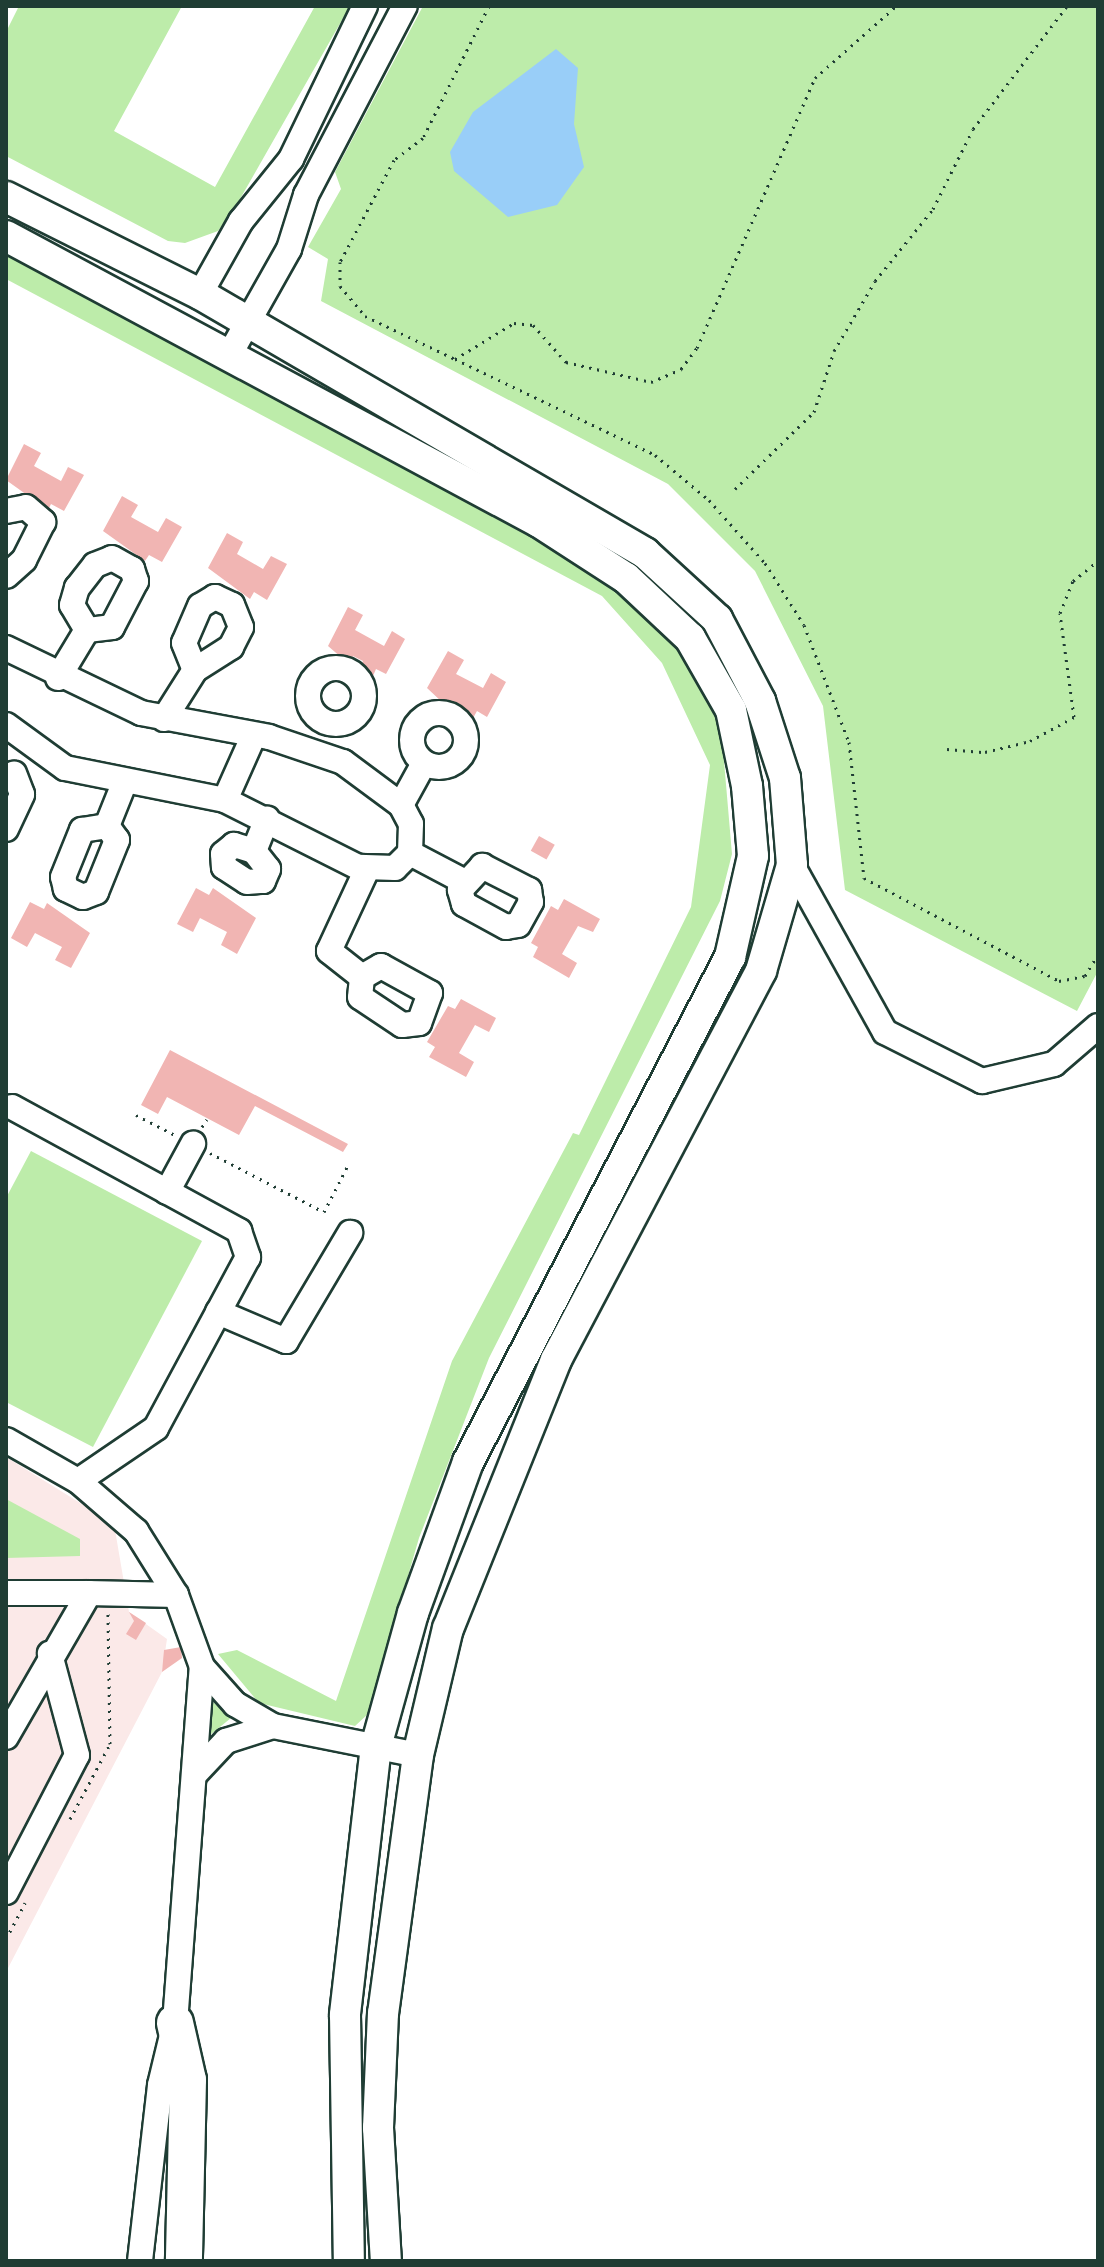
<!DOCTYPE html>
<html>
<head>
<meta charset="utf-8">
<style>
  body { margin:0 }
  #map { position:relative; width:1104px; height:2267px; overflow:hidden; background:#fff; font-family:Itim,sans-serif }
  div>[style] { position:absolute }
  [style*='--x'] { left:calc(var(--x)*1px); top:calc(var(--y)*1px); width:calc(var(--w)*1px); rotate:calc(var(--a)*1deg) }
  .built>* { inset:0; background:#fbe9e8 }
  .green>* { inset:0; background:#bdecaa }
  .water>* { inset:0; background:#99cef8 }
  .building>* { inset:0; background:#f1b5b3; transform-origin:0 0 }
  .path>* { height:3px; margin-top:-1.5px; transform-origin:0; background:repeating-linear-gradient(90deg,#1f3d34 0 2px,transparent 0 8px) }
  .roads { filter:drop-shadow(2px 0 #1f3d34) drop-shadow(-2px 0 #1f3d34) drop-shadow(0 2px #1f3d34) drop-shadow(0 -2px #1f3d34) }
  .minor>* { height:24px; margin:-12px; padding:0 12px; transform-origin:12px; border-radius:12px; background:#fff }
  .minor>.ring { margin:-12px; padding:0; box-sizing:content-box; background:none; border:24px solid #fff; border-radius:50% }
  .major>* { height:30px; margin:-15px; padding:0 15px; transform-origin:15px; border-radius:15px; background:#fff }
  .highway>* { height:36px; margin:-18px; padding:0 18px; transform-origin:18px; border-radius:18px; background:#fff }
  span { translate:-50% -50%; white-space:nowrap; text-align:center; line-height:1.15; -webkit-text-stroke:6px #fff; paint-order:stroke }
  .frame { position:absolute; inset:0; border:8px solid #1f3d34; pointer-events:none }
</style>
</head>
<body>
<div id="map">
  <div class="built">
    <div style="clip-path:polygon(6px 1457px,114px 1524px,129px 1612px,167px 1639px,162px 1672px,6px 1972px)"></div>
  </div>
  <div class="green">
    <div style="clip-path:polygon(19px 6px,182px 6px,114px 131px,215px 187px,315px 6px,350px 6px,236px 206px,218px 231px,185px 243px,168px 241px,6px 156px,6px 32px)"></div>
    <div style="clip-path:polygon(423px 6px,1098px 6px,1098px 971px,1077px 1011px,845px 890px,823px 706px,755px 571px,668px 484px,321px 301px,328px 259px,308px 247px,341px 189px,335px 172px)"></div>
    <div style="clip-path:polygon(6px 248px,504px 511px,659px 618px,707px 690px,722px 738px,732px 854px,720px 901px,489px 1358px,419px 1538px,368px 1714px,355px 1726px,259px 1703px,218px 1654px,237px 1650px,336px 1701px,452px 1361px,573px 1133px,579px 1135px,691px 907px,710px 765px,662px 663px,602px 596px,6px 279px)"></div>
    <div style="clip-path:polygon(31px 1151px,202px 1241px,93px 1447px,6px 1402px,6px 1198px)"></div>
    <div style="clip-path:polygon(6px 1499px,80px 1539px,80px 1556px,6px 1558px)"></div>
    <div style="clip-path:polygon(213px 1702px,231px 1718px,210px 1735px)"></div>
  </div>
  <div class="water">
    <div style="clip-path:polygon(556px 49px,578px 68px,574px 124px,584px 167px,557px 205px,508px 217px,454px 171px,450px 152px,473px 112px)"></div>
  </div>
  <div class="building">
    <div style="clip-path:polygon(24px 444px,41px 453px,34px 466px,61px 481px,68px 467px,84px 475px,64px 511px,51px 504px,48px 510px,6px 480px)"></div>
    <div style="clip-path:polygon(122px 496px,138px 505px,131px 517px,158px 532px,166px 518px,182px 527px,162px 562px,149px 555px,145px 561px,103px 531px)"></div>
    <div style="clip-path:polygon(227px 533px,243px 542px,237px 554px,263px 569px,271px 556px,287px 564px,267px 600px,254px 592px,250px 599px,208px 568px)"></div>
    <div style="clip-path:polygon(348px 607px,363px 615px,355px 630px,384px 646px,392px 631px,405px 639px,386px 674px,376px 669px,373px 676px,359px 669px,363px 661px,353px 656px,349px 664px,328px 646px)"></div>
    <div style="clip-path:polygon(448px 651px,464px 660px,456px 674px,483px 688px,491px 673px,506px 682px,487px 717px,477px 711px,472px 720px,458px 717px,427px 688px)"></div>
    <div style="left:539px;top:836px;width:18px;height:17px;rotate:29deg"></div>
    <div style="clip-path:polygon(196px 888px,209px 895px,213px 888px,256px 918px,237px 954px,221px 945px,227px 932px,200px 918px,193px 932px,177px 924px)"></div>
    <div style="clip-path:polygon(564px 899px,600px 919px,593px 932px,578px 926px,562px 954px,577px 963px,569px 978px,533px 957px,538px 947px,531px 943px,551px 906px,558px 910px)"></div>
    <div style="clip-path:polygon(30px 902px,44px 909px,47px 903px,90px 933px,71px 968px,55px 960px,62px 947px,35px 933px,27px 947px,11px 938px)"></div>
    <div style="clip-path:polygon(461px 999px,496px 1018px,489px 1032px,475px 1025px,459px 1053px,474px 1062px,466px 1077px,429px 1057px,435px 1047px,427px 1042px,448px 1006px,455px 1009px)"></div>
    <div style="clip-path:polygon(170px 1050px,348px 1144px,343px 1152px,255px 1106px,239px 1135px,167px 1097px,158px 1114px,141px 1105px)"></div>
    <div style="clip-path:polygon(129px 1612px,146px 1623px,136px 1640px,126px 1634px,134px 1621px)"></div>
    <div style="clip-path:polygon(181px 1647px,182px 1658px,162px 1672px,164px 1650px)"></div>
  </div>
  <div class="path">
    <div style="--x:489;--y:6;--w:148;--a:116.6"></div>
    <div style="--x:423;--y:138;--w:36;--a:143"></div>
    <div style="--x:394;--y:160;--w:115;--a:117.9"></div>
    <div style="--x:340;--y:262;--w:24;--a:90"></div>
    <div style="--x:340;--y:286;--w:39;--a:50"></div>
    <div style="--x:365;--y:316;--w:100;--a:25.5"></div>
    <div style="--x:455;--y:359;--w:69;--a:-31.4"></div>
    <div style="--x:514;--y:323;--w:19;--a:6"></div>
    <div style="--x:533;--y:325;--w:50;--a:48.3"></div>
    <div style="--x:566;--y:362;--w:87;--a:13.2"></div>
    <div style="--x:651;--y:382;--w:33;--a:-23"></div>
    <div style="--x:681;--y:369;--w:26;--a:-53"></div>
    <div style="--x:697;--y:348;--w:295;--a:-66.4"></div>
    <div style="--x:815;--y:78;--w:108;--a:-41.6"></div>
    <div style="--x:508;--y:6;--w:40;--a:0"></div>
    <div style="--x:455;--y:359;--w:222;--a:25.6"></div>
    <div style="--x:655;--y:455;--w:70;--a:39.8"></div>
    <div style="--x:709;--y:500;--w:84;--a:48.4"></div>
    <div style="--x:765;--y:563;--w:73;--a:57.8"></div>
    <div style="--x:804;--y:625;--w:125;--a:69"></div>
    <div style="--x:849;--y:742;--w:137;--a:83.7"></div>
    <div style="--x:864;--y:878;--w:221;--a:27.8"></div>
    <div style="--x:1059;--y:981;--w:26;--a:-11"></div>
    <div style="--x:1085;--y:976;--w:26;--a:-59"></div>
    <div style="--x:735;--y:489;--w:110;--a:-44.3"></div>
    <div style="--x:814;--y:412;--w:64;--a:-71.8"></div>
    <div style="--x:834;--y:351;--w:81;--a:-59.6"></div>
    <div style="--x:875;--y:281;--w:92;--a:-51.1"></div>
    <div style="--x:933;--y:209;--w:89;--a:-63.4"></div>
    <div style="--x:973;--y:129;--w:155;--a:-52.6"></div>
    <div style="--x:947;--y:749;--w:38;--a:5"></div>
    <div style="--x:985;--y:752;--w:46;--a:-13.7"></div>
    <div style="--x:1030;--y:741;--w:50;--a:-28.6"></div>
    <div style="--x:1074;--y:717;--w:105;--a:-97.7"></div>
    <div style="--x:1060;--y:613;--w:35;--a:-68"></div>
    <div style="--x:1073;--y:581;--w:32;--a:-39"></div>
    <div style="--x:136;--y:1115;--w:44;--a:27.1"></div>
    <div style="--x:202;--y:1127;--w:9;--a:-58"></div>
    <div style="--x:210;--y:1153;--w:128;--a:27.4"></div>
    <div style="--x:324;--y:1212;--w:53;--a:-62.9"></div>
    <div style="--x:70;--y:1819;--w:85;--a:-61.9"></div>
    <div style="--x:110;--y:1744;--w:132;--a:-90.9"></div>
    <div style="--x:6;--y:1939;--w:41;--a:-62.2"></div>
  </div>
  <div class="roads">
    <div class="minor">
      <div style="--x:200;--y:294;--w:84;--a:-60.7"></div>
      <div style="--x:241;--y:221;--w:80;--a:-51.1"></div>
      <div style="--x:291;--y:159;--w:170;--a:-64.2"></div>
      <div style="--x:231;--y:352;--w:118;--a:-60.6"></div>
      <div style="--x:289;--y:249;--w:57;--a:-72.5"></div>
      <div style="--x:306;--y:195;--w:213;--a:-62.4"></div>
      <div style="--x:6;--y:511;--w:20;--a:-11"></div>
      <div style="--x:26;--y:507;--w:23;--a:41"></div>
      <div style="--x:43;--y:522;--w:42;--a:116.6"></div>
      <div style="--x:24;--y:560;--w:24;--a:138"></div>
      <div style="--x:112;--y:558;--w:23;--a:29"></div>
      <div style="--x:132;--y:569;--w:13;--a:72"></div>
      <div style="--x:136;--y:581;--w:52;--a:117.6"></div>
      <div style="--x:112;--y:627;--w:25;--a:173"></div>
      <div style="--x:87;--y:630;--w:29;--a:-121"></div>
      <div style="--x:72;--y:605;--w:18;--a:-74"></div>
      <div style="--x:77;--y:588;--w:29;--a:-52"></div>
      <div style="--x:95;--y:565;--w:18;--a:-22"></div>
      <div style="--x:6;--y:648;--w:150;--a:25.7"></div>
      <div style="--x:141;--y:713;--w:130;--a:10.6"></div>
      <div style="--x:269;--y:737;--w:78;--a:18.7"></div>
      <div style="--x:343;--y:762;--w:72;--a:36.6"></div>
      <div style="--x:401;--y:805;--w:21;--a:62"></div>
      <div style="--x:411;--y:824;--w:29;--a:92"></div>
      <div style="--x:410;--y:853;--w:21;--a:135"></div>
      <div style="--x:395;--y:868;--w:37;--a:-178"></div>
      <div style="--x:358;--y:867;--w:149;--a:-153.3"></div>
      <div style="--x:225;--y:800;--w:163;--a:-168.7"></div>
      <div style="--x:65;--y:768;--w:73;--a:-143.9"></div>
      <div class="ring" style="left:308px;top:668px;width:32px;height:32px"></div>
      <div style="--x:58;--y:678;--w:56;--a:-58.9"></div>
      <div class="ring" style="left:412px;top:713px;width:30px;height:30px"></div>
      <div style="--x:164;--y:719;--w:58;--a:-57.7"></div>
      <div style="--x:195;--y:670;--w:43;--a:-32.6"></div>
      <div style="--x:231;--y:647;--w:22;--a:-63"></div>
      <div style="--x:241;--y:627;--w:24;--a:-112"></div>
      <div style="--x:232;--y:605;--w:19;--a:-155"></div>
      <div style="--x:215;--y:597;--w:17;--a:149"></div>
      <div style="--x:200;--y:606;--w:40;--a:113.4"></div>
      <div style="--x:184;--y:643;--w:29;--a:68"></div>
      <div style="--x:225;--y:800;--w:71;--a:-66"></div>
      <div style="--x:401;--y:805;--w:48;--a:-61.3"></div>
      <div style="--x:107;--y:826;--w:17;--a:54"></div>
      <div style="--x:117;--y:840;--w:56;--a:112"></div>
      <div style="--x:96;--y:892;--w:14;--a:159"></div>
      <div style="--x:83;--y:897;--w:19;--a:-155"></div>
      <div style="--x:66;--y:889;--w:12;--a:-104"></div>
      <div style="--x:63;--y:877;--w:51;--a:-68"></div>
      <div style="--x:82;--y:830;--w:25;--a:-9"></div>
      <div style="--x:107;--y:826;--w:48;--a:-68.2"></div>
      <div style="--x:6;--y:829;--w:38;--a:-65"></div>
      <div style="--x:22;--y:794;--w:22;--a:-111"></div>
      <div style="--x:254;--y:851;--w:21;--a:-163"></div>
      <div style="--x:234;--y:845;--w:14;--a:141"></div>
      <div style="--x:223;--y:854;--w:13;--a:86"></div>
      <div style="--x:224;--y:867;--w:27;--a:33"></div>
      <div style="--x:247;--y:882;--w:16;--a:-4"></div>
      <div style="--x:263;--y:881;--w:13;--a:-67"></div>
      <div style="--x:268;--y:869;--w:23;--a:-128"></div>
      <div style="--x:254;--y:851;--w:35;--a:-68"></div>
      <div style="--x:410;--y:853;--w:62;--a:27.8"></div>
      <div style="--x:792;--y:865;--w:191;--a:60.9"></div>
      <div style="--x:885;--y:1032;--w:109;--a:26.8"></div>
      <div style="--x:982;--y:1081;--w:74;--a:-13.3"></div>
      <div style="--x:1054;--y:1064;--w:58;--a:-40.8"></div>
      <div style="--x:482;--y:866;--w:53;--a:27.1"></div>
      <div style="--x:529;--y:890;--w:12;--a:81"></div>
      <div style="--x:531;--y:902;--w:26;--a:119"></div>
      <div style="--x:518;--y:925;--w:12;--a:171"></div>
      <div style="--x:506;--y:927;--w:48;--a:-151.3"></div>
      <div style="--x:464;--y:904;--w:15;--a:-106"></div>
      <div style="--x:460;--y:890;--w:33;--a:-47"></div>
      <div style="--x:381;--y:966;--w:56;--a:28.9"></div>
      <div style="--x:430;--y:993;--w:32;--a:110"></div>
      <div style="--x:419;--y:1023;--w:17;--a:173"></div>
      <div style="--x:402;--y:1025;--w:50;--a:-146.3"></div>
      <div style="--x:360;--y:997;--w:20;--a:-84"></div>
      <div style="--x:362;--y:977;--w:22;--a:-30"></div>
      <div style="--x:362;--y:977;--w:42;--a:-141.8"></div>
      <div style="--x:329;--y:951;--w:90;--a:-65.1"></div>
      <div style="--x:12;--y:1107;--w:259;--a:28.6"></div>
      <div style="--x:239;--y:1231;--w:28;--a:71"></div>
      <div style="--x:248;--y:1257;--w:194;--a:118.3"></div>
      <div style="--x:156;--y:1428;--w:94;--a:145.8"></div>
      <div style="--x:167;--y:1192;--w:55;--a:-61.6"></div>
      <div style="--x:218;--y:1312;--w:74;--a:23.1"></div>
      <div style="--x:286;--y:1341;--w:126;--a:-59.3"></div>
      <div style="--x:6;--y:1440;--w:83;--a:29.7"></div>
      <div style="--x:78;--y:1481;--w:77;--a:40.8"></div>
      <div style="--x:136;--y:1531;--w:75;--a:58"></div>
      <div style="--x:176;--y:1595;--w:77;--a:70.1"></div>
      <div style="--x:202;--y:1667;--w:50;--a:48.3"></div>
      <div style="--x:235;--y:1704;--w:44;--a:30.1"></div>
      <div style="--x:273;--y:1726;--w:148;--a:11.3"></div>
      <div style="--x:6;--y:1593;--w:83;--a:0"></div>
      <div style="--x:6;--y:1737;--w:166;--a:-60"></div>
      <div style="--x:89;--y:1593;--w:87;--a:1.3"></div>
      <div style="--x:194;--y:1775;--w:47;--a:-46.7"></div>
      <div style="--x:226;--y:1741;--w:49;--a:-17.7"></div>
      <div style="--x:6;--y:1892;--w:154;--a:-62.6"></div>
      <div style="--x:77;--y:1755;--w:105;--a:-105"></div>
      <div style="--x:140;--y:2261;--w:177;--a:-83.5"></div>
      <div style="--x:160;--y:2085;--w:64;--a:-76.4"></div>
      <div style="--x:175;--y:2023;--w:357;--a:-85.7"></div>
    </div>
    <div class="major">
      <div style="--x:6;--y:197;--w:217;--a:26.6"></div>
      <div style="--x:200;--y:294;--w:515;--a:30.2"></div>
      <div style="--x:645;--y:553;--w:98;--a:42.5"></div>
      <div style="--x:717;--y:619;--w:93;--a:62.3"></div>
      <div style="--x:760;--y:701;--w:81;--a:72"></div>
      <div style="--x:785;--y:778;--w:87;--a:85.4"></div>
      <div style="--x:792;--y:865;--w:110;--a:106.3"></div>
      <div style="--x:761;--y:971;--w:440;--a:117.8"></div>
      <div style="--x:556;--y:1360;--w:289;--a:111.9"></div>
      <div style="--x:448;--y:1628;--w:130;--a:103.3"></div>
      <div style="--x:418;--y:1755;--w:260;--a:97.7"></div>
      <div style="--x:383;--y:2013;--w:115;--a:92.5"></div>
      <div style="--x:378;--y:2128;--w:133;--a:86.6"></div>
      <div style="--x:6;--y:236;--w:605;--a:28.22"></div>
      <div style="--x:539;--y:522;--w:103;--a:32.8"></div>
      <div style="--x:626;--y:578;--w:88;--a:43.2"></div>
      <div style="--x:690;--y:638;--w:83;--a:60.3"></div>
      <div style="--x:731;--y:710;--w:78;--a:78.1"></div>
      <div style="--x:747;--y:786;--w:70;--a:85.1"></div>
      <div style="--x:753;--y:856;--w:104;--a:102.8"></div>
      <div style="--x:730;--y:957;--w:569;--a:117.42"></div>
      <div style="--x:468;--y:1462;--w:161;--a:110"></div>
      <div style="--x:413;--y:1613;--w:138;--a:105.5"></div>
      <div style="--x:376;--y:1746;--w:271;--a:96.6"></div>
      <div style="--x:345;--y:2015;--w:246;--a:89.1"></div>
    </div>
    <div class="highway">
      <div style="--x:175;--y:2023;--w:58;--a:77.2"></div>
      <div style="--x:188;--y:2080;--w:181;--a:91.3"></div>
    </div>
  </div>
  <div class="frame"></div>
</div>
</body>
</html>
